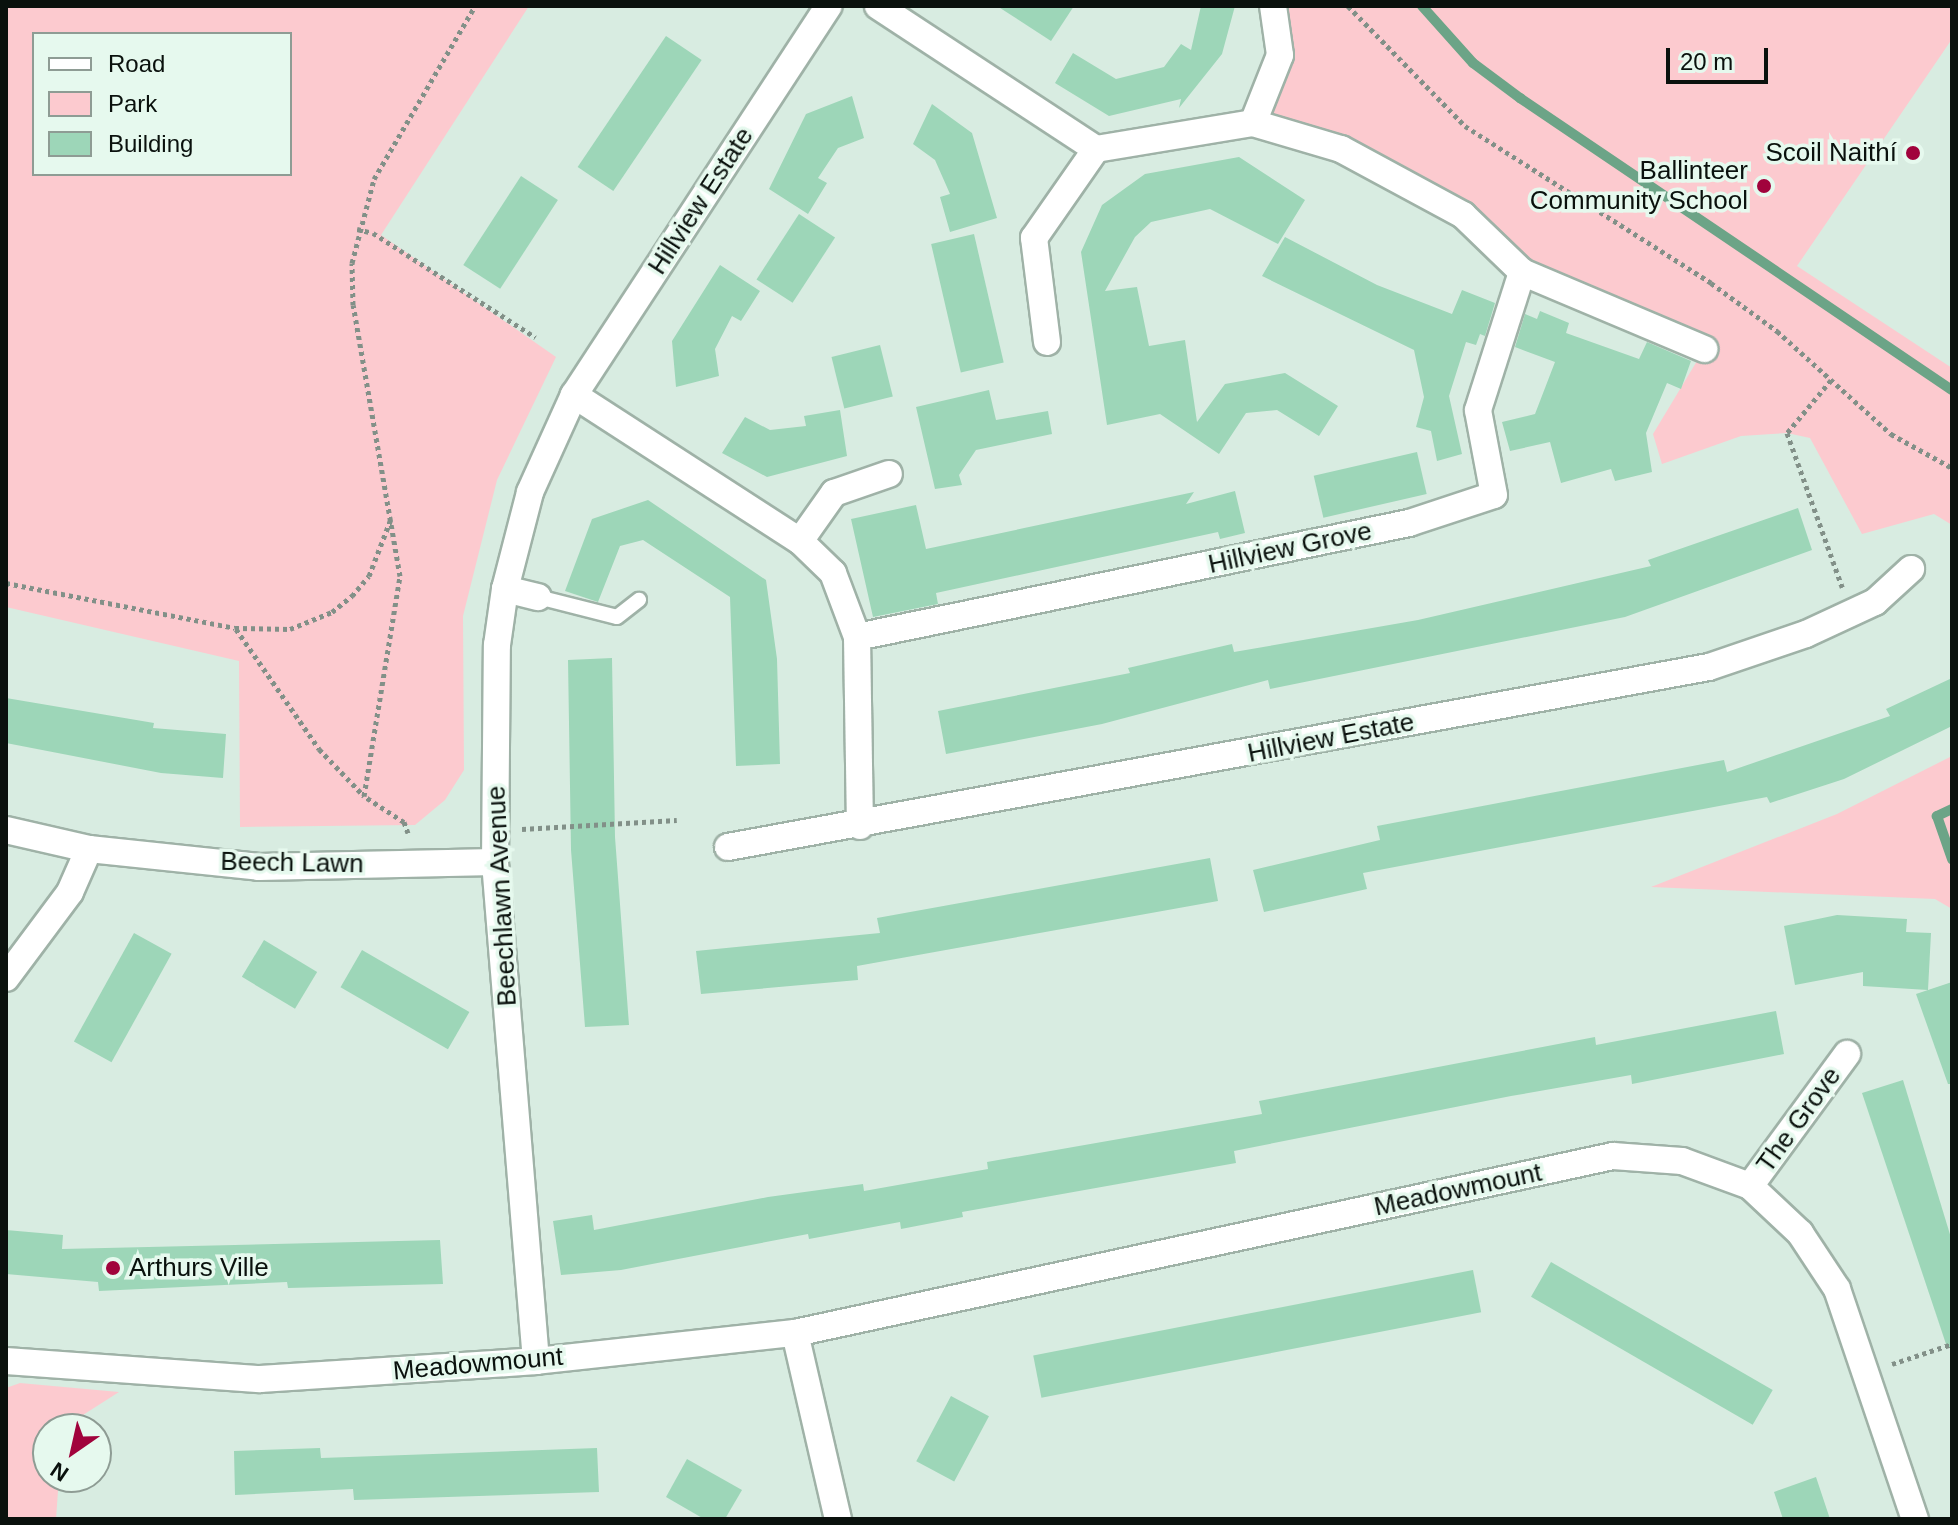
<!DOCTYPE html>
<html>
<head>
<meta charset="utf-8">
<style>
  body { margin:0 }
  #map { position:relative; width:1958px; height:1525px; overflow:hidden; background:#d8ece1; font-family:Arial,sans-serif }
  div>[style] { position:absolute }
  [style*='--x'] { left:calc(var(--x)*1px); top:calc(var(--y)*1px); width:calc(var(--w)*1px); rotate:calc(var(--a)*1deg) }
  .green>* { inset:0; background:#fccacf }
  .stream>* { height:10px; margin:-5px; padding:0 5px; transform-origin:5px; border-radius:5px; background:#6ca487 }
  .building>* { inset:0; background:#9dd6b8; transform-origin:0 0 }
  .path>* { height:5px; margin-top:-2.5px; transform-origin:0; background:repeating-linear-gradient(90deg,#829088 0 4px,transparent 0 8px) }
  .roads { filter:drop-shadow(2px 0 #9fb2a7) drop-shadow(-2px 0 #9fb2a7) drop-shadow(0 2px #9fb2a7) drop-shadow(0 -2px #9fb2a7) }
  .service>* { height:14px; margin:-7px; padding:0 7px; transform-origin:7px; border-radius:7px; background:#fff }
  .minor>* { height:26px; margin:-13px; padding:0 13px; transform-origin:13px; border-radius:13px; background:#fff }
  .dots>* { width:22px; height:22px; translate:-50% -50%; box-sizing:border-box; border:4px solid #e6f9ee; border-radius:50% }
  span { translate:-50% -50%; white-space:nowrap; text-align:center; line-height:1.15; -webkit-text-stroke:7px #e6f9ee; paint-order:stroke }
  .poi-label { font-size:26px; color:#0a110d }
  .right { translate:-100% -50%; text-align:right }
  .left { translate:0 -50%; text-align:left }
  .street-label { font-size:26px; color:#0a110d }
  .frame { position:absolute; inset:0; border:8px solid #0a110d; pointer-events:none }
  .legend { position:absolute; left:32px; top:32px; width:260px; height:144px; box-sizing:border-box; background:#e6f9ee; border:2px solid #8e9c94; margin:0; padding:10px 14px; list-style:none; font-size:24px; color:#0a110d }
  .legend li { display:flex; align-items:center; gap:16px; height:40px }
  .legend b { width:40px; border:2px solid #8e9c94 }
  .north { position:absolute; left:32px; top:1413px; width:80px; height:80px; box-sizing:border-box; background:#e6f9ee; border:2px solid #8e9c94; border-radius:50%; rotate:214deg; font-size:22px; font-weight:700; line-height:32px; text-align:center; color:#0a110d }
  .north::after { content:''; display:block; margin:auto; width:28px; height:36px; background:#a1033c; clip-path:polygon(50% 0,100% 100%,50% 72%,0 100%) }
  .scale { position:absolute; left:1666px; top:48px; width:102px; height:36px; box-sizing:border-box; border:4px solid #0a110d; border-top:0; padding-left:10px; font-size:24px; line-height:28px; white-space:nowrap; color:#0a110d; -webkit-text-stroke:6px #e6f9ee; paint-order:stroke }
</style>
</head>
<body>
<div id="map">
  <div class="green">
    <div style="clip-path:polygon(evenodd,6px 6px,529px 6px,381px 235px,556px 357px,497px 480px,463px 616px,464px 770px,445px 800px,415px 825px,240px 827px,239px 661px,6px 607px,6px 6px,34px 34px,290px 34px,290px 174px,34px 174px,34px 34px)"></div>
    <div style="clip-path:polygon(1283px 6px,1952px 6px,1952px 39px,1797px 266px,1952px 368px,1952px 525px,1934px 514px,1862px 534px,1810px 438px,1787px 433px,1741px 436px,1662px 464px,1653px 434px,1700px 356px,1606px 314px,1457px 212px,1263px 119px)"></div>
    <div style="clip-path:polygon(1952px 756px,1952px 909px,1935px 899px,1651px 887px,1837px 814px)"></div>
    <div style="clip-path:polygon(20px 1383px,119px 1392px,61px 1429px,48px 1429px,48px 1477px,59px 1477px,56px 1519px,6px 1519px,6px 1388px)"></div>
  </div>
  <div class="stream">
    <div style="--x:1422;--y:6;--w:76;--a:48.2"></div>
    <div style="--x:1473;--y:63;--w:59;--a:36.7"></div>
    <div style="--x:1520;--y:98;--w:521;--a:34.06"></div>
    <div style="--x:1952;--y:809;--w:17;--a:155"></div>
    <div style="--x:1937;--y:816;--w:46;--a:70.8"></div>
  </div>
  <div class="building">
    <div style="clip-path:polygon(997px 6px,1074px 6px,1051px 41px)"></div>
    <div style="clip-path:polygon(1201px 6px,1235px 6px,1222px 54px,1179px 108px,1181px 99px,1109px 116px,1055px 83px,1073px 53px,1116px 79px,1164px 67px,1181px 44px,1191px 50px)"></div>
    <div style="left:666px;top:36px;width:43px;height:158px;rotate:34deg"></div>
    <div style="clip-path:polygon(852px 96px,864px 138px,838px 148px,818px 178px,827px 183px,808px 214px,769px 189px,806px 114px)"></div>
    <div style="clip-path:polygon(932px 104px,972px 133px,997px 218px,950px 232px,940px 197px,950px 194px,935px 160px,913px 144px)"></div>
    <div style="clip-path:polygon(1239px 157px,1305px 200px,1278px 244px,1210px 209px,1151px 222px,1135px 237px,1105px 291px,1137px 287px,1149px 346px,1185px 340px,1197px 422px,1225px 384px,1285px 373px,1338px 406px,1319px 436px,1277px 410px,1246px 413px,1219px 454px,1160px 414px,1107px 425px,1081px 252px,1102px 205px,1145px 174px)"></div>
    <div style="left:521px;top:176px;width:44px;height:106px;rotate:33deg"></div>
    <div style="left:799px;top:214px;width:43px;height:78px;rotate:33deg"></div>
    <div style="left:974px;top:234px;width:132px;height:44px;rotate:77deg"></div>
    <div style="clip-path:polygon(1285px 237px,1377px 285px,1452px 314px,1462px 290px,1495px 303px,1485px 336px,1480px 334px,1476px 345px,1466px 342px,1449px 396px,1462px 454px,1437px 461px,1431px 431px,1416px 427px,1424px 397px,1414px 350px,1262px 276px)"></div>
    <div style="clip-path:polygon(720px 265px,760px 291px,741px 321px,732px 316px,715px 349px,719px 376px,676px 387px,672px 341px)"></div>
    <div style="clip-path:polygon(1540px 311px,1569px 323px,1566px 333px,1639px 359px,1647px 342px,1691px 361px,1681px 389px,1667px 383px,1646px 433px,1652px 472px,1615px 481px,1611px 469px,1561px 483px,1550px 442px,1510px 451px,1502px 422px,1535px 414px,1555px 362px,1515px 347px,1525px 314px,1537px 319px)"></div>
    <div style="left:880px;top:345px;width:53px;height:50px;rotate:76deg"></div>
    <div style="clip-path:polygon(989px 390px,996px 420px,1048px 411px,1052px 434px,976px 450px,959px 475px,962px 485px,935px 489px,916px 407px)"></div>
    <div style="clip-path:polygon(840px 410px,847px 456px,767px 477px,722px 453px,745px 417px,770px 430px,806px 426px,804px 416px)"></div>
    <div style="left:1417px;top:452px;width:43px;height:106px;rotate:77deg"></div>
    <div style="clip-path:polygon(1235px 491px,1245px 533px,1220px 539px,1218px 532px,936px 593px,938px 604px,873px 617px,851px 519px,916px 505px,926px 549px,1194px 492px,1186px 504px)"></div>
    <div style="clip-path:polygon(648px 500px,766px 580px,777px 659px,780px 764px,736px 766px,730px 597px,643px 540px,620px 546px,598px 602px,565px 591px,592px 519px)"></div>
    <div style="clip-path:polygon(1798px 508px,1812px 550px,1625px 617px,1270px 689px,1268px 680px,1102px 724px,946px 754px,938px 711px,1130px 673px,1128px 668px,1232px 644px,1234px 652px,1418px 620px,1651px 566px,1648px 560px)"></div>
    <div style="clip-path:polygon(612px 658px,615px 837px,629px 1025px,585px 1027px,571px 850px,568px 660px)"></div>
    <div style="clip-path:polygon(1952px 678px,1952px 726px,1844px 779px,1770px 803px,1767px 797px,1363px 873px,1367px 889px,1264px 912px,1253px 870px,1380px 840px,1377px 826px,1724px 760px,1727px 772px,1890px 716px,1886px 709px)"></div>
    <div style="clip-path:polygon(6px 698px,154px 723px,153px 728px,226px 734px,223px 778px,161px 773px,6px 743px)"></div>
    <div style="clip-path:polygon(1210px 858px,1218px 901px,857px 966px,858px 980px,701px 994px,696px 951px,880px 933px,877px 918px)"></div>
    <div style="clip-path:polygon(1837px 915px,1907px 919px,1906px 932px,1931px 933px,1928px 990px,1863px 986px,1863px 972px,1795px 985px,1784px 926px)"></div>
    <div style="left:134px;top:933px;width:43px;height:124px;rotate:29deg"></div>
    <div style="left:264px;top:940px;width:62px;height:43px;rotate:31deg"></div>
    <div style="left:362px;top:950px;width:124px;height:43px;rotate:30deg"></div>
    <div style="clip-path:polygon(1952px 982px,1952px 1084px,1948px 1084px,1916px 994px)"></div>
    <div style="clip-path:polygon(1776px 1011px,1784px 1054px,1632px 1084px,1631px 1075px,1511px 1096px,1234px 1151px,1236px 1163px,962px 1212px,963px 1217px,901px 1229px,900px 1222px,809px 1239px,808px 1234px,621px 1270px,561px 1275px,553px 1221px,592px 1215px,594px 1230px,768px 1197px,863px 1184px,864px 1191px,988px 1169px,987px 1162px,1262px 1114px,1259px 1101px,1595px 1037px,1596px 1045px)"></div>
    <div style="clip-path:polygon(1903px 1080px,1952px 1241px,1952px 1347px,1947px 1347px,1862px 1093px)"></div>
    <div style="clip-path:polygon(6px 1230px,63px 1235px,62px 1249px,440px 1240px,443px 1284px,288px 1288px,287px 1282px,99px 1291px,98px 1282px,6px 1274px)"></div>
    <div style="left:1551px;top:1262px;width:256px;height:40px;rotate:30deg"></div>
    <div style="left:1473px;top:1270px;width:43px;height:448px;rotate:79deg"></div>
    <div style="left:951px;top:1396px;width:43px;height:74px;rotate:28deg"></div>
    <div style="clip-path:polygon(320px 1448px,321px 1458px,597px 1448px,599px 1492px,354px 1500px,353px 1489px,235px 1495px,234px 1451px)"></div>
    <div style="clip-path:polygon(687px 1459px,742px 1490px,725px 1519px,704px 1519px,666px 1497px)"></div>
    <div style="clip-path:polygon(1816px 1477px,1830px 1519px,1783px 1519px,1774px 1492px)"></div>
  </div>
  <div class="path">
    <div style="--x:1348;--y:6;--w:168;--a:45.7"></div>
    <div style="--x:1465;--y:126;--w:292;--a:32.5"></div>
    <div style="--x:1711;--y:283;--w:82;--a:36"></div>
    <div style="--x:1777;--y:331;--w:154;--a:42.1"></div>
    <div style="--x:1891;--y:434;--w:70;--a:29.1"></div>
    <div style="--x:357;--y:229;--w:16;--a:14"></div>
    <div style="--x:373;--y:233;--w:193;--a:32.7"></div>
    <div style="--x:1831;--y:380;--w:69;--a:129.7"></div>
    <div style="--x:1787;--y:433;--w:164;--a:70.3"></div>
    <div style="--x:6;--y:583;--w:233;--a:11.1"></div>
    <div style="--x:235;--y:628;--w:55;--a:1"></div>
    <div style="--x:290;--y:629;--w:45;--a:-22"></div>
    <div style="--x:332;--y:612;--w:26;--a:-39"></div>
    <div style="--x:352;--y:596;--w:26;--a:-50"></div>
    <div style="--x:369;--y:576;--w:64;--a:-69"></div>
    <div style="--x:236;--y:629;--w:146;--a:55.3"></div>
    <div style="--x:319;--y:749;--w:65;--a:46.2"></div>
    <div style="--x:522;--y:829;--w:155;--a:-3.3"></div>
    <div style="--x:408;--y:833;--w:12;--a:-110"></div>
    <div style="--x:404;--y:822;--w:48;--a:-147"></div>
    <div style="--x:364;--y:796;--w:223;--a:-80.7"></div>
    <div style="--x:400;--y:576;--w:275;--a:-99.8"></div>
    <div style="--x:353;--y:305;--w:42;--a:-91.4"></div>
    <div style="--x:352;--y:263;--w:87;--a:-75.3"></div>
    <div style="--x:374;--y:179;--w:200;--a:-59.7"></div>
    <div style="--x:1892;--y:1364;--w:63;--a:-18.4"></div>
  </div>
  <div class="roads">
    <div class="service">
      <div style="--x:538;--y:597;--w:81;--a:14.2"></div>
      <div style="--x:617;--y:617;--w:28;--a:-38"></div>
    </div>
    <div class="minor">
      <div style="--x:878;--y:6;--w:261;--a:33.3"></div>
      <div style="--x:1096;--y:149;--w:159;--a:-9.4"></div>
      <div style="--x:1253;--y:123;--w:92;--a:16.5"></div>
      <div style="--x:1341;--y:149;--w:139;--a:28.4"></div>
      <div style="--x:1463;--y:215;--w:82;--a:44"></div>
      <div style="--x:1522;--y:272;--w:198;--a:22.9"></div>
      <div style="--x:1253;--y:123;--w:73;--a:-68.3"></div>
      <div style="--x:1280;--y:55;--w:49;--a:-98.1"></div>
      <div style="--x:1047;--y:342;--w:105;--a:-97.1"></div>
      <div style="--x:1034;--y:238;--w:108;--a:-55.1"></div>
      <div style="--x:574;--y:395;--w:269;--a:32.9"></div>
      <div style="--x:800;--y:541;--w:46;--a:44.1"></div>
      <div style="--x:833;--y:573;--w:68;--a:69.4"></div>
      <div style="--x:857;--y:637;--w:189;--a:89.1"></div>
      <div style="--x:800;--y:541;--w:59;--a:-54.7"></div>
      <div style="--x:834;--y:493;--w:58;--a:-19.1"></div>
      <div style="--x:505;--y:589;--w:34;--a:14"></div>
      <div style="--x:857;--y:637;--w:564;--a:-11.67"></div>
      <div style="--x:1409;--y:523;--w:89;--a:-18.2"></div>
      <div style="--x:1494;--y:495;--w:86;--a:-100.7"></div>
      <div style="--x:1478;--y:410;--w:145;--a:-72.3"></div>
      <div style="--x:6;--y:830;--w:85;--a:12.9"></div>
      <div style="--x:89;--y:849;--w:171;--a:6"></div>
      <div style="--x:259;--y:867;--w:236;--a:-1.2"></div>
      <div style="--x:728;--y:847;--w:997;--a:-10.4"></div>
      <div style="--x:1709;--y:667;--w:102;--a:-18.8"></div>
      <div style="--x:1806;--y:634;--w:76;--a:-24.9"></div>
      <div style="--x:1875;--y:602;--w:49;--a:-42.5"></div>
      <div style="--x:6;--y:978;--w:107;--a:-53.3"></div>
      <div style="--x:70;--y:892;--w:47;--a:-66.2"></div>
      <div style="--x:1750;--y:1186;--w:164;--a:-53.7"></div>
      <div style="--x:795;--y:1333;--w:191;--a:77"></div>
      <div style="--x:6;--y:1361;--w:255;--a:4.1"></div>
      <div style="--x:260;--y:1379;--w:277;--a:-3.7"></div>
      <div style="--x:536;--y:1361;--w:261;--a:-6.2"></div>
      <div style="--x:795;--y:1333;--w:837;--a:-12.21"></div>
      <div style="--x:1613;--y:1156;--w:69;--a:4.1"></div>
      <div style="--x:1682;--y:1161;--w:72;--a:20.2"></div>
      <div style="--x:1750;--y:1186;--w:69;--a:43.2"></div>
      <div style="--x:1800;--y:1233;--w:67;--a:56.5"></div>
      <div style="--x:1837;--y:1289;--w:243;--a:71.3"></div>
      <div style="--x:536;--y:1361;--w:501;--a:-94.7"></div>
      <div style="--x:495;--y:862;--w:217;--a:-89.5"></div>
      <div style="--x:497;--y:645;--w:57;--a:-81.9"></div>
      <div style="--x:505;--y:589;--w:100;--a:-75.5"></div>
      <div style="--x:530;--y:492;--w:107;--a:-65.6"></div>
      <div style="--x:574;--y:395;--w:465;--a:-56.8"></div>
    </div>
  </div>
  <div class="dots">
    <div style="left:1913px;top:153px;background:#a1033c"></div>
    <div style="left:1764px;top:186px;background:#a1033c"></div>
    <div style="left:113px;top:1268px;background:#a1033c"></div>
  </div>
  <div class="poi-label">
    <span class="right" style="left:1897px;top:153px">Scoil Naithí</span>
    <span class="right" style="left:1748px;top:186px">Ballinteer<br>Community School</span>
    <span class="left" style="left:129px;top:1268px">Arthurs Ville</span>
  </div>
  <div class="street-label">
    <span style="left:701px;top:201px;rotate:-57deg">Hillview Estate</span>
    <span style="left:1290px;top:548px;rotate:-12deg">Hillview Grove</span>
    <span style="left:1331px;top:738px;rotate:-11deg">Hillview Estate</span>
    <span style="left:292px;top:863px;rotate:1deg">Beech Lawn</span>
    <span style="left:502px;top:896px;rotate:-93deg">Beechlawn Avenue</span>
    <span style="left:1799px;top:1120px;rotate:-54deg">The Grove</span>
    <span style="left:1458px;top:1190px;rotate:-12deg">Meadowmount</span>
    <span style="left:478px;top:1364px;rotate:-5deg">Meadowmount</span>
  </div>
  <div class="frame"></div>
  <ul class="legend">
  <li><b style="height:10px;background:#fff"></b>Road</li>
  <li><b style="height:22px;background:#fccacf"></b>Park</li>
  <li><b style="height:22px;background:#9dd6b8"></b>Building</li>
  </ul>
  <div class="north">N</div>
  <div class="scale">20 m</div>
</div>
</body>
</html>
